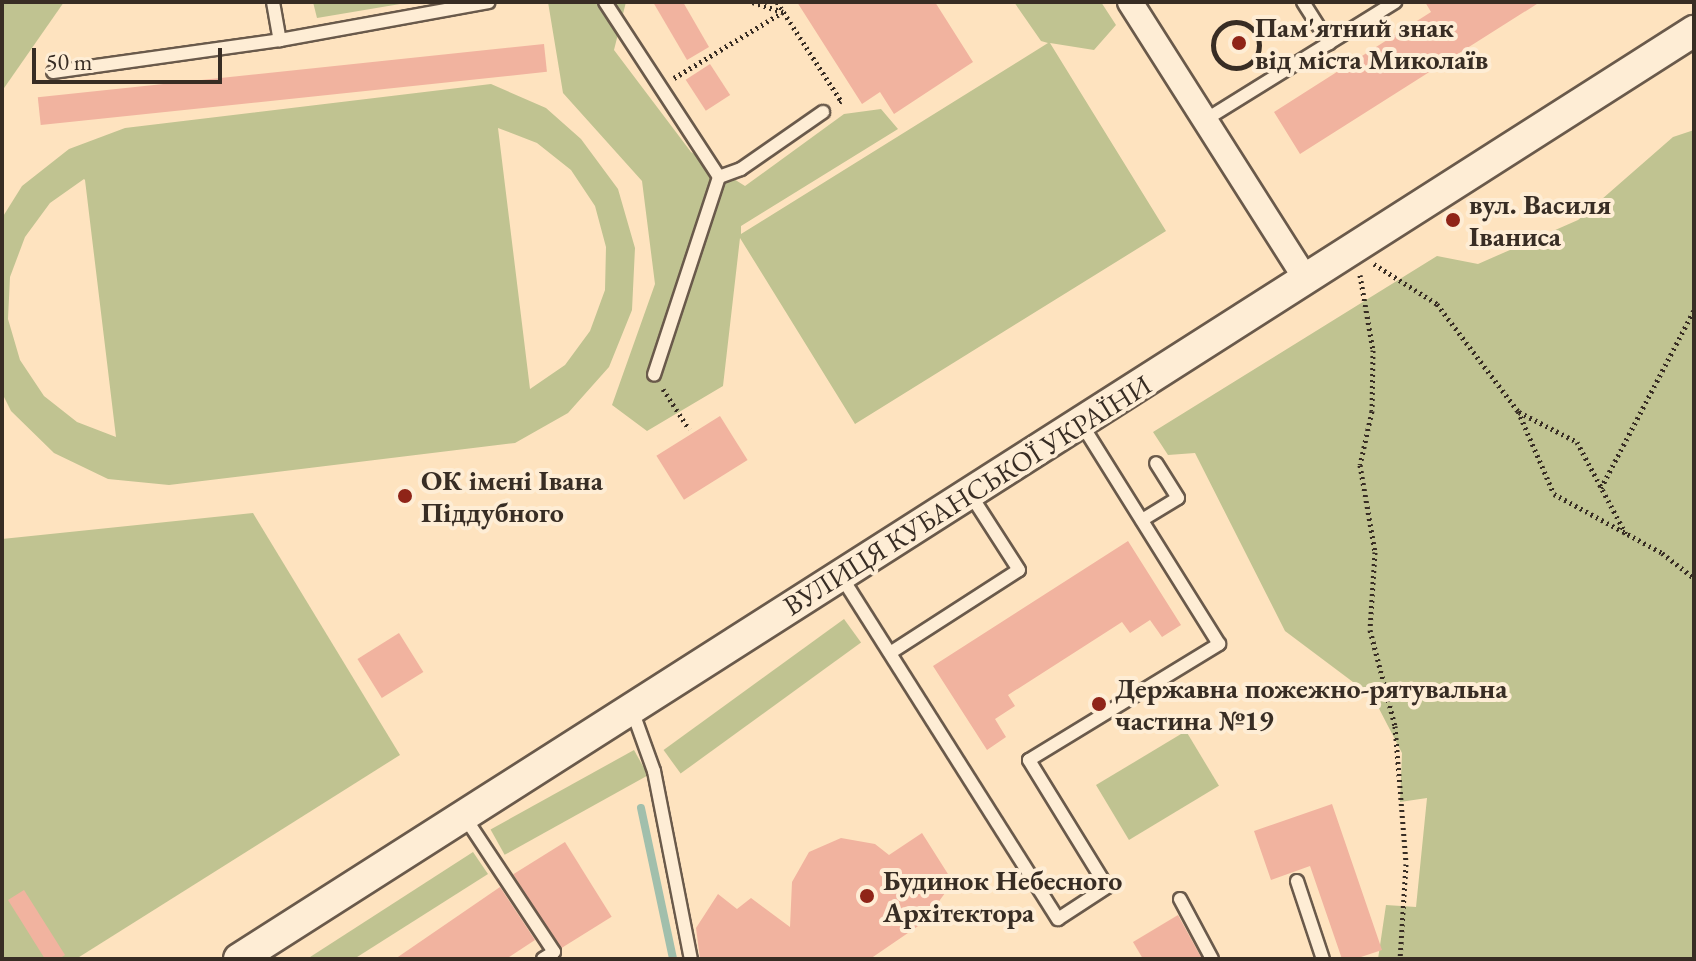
<!DOCTYPE html>
<html>
<head>
<meta charset="utf-8">
<style>
  body { margin:0 }
  #map { position:relative; width:1696px; height:961px; overflow:hidden; background:#fee3bf; font-family:"EB Garamond",serif }
  div>[style] { position:absolute }
  [style*='--x'] { left:calc(var(--x)*1px); top:calc(var(--y)*1px); width:calc(var(--w)*1px); rotate:calc(var(--a)*1deg) }
  .green>* { inset:0; background:#c0c391; transform-origin:0 0 }
  .stream>* { height:8px; margin:-4px; padding:0 4px; transform-origin:4px; border-radius:4px; background:#a1bfac }
  .building>* { inset:0; background:#f1b39f; transform-origin:0 0 }
  .path>* { height:5px; margin-top:-2.5px; transform-origin:0; background:repeating-linear-gradient(90deg,#382d24 0 2px,transparent 0 6px) }
  .path>.ring { margin:-2.5px; padding:0; box-sizing:content-box; background:none; border:5px solid #382d24; border-radius:50% }
  .roads { filter:drop-shadow(2px 0 #6a5a4b) drop-shadow(-2px 0 #6a5a4b) drop-shadow(0 2px #6a5a4b) drop-shadow(0 -2px #6a5a4b) }
  .service>* { height:12px; margin:-6px; padding:0 6px; transform-origin:6px; border-radius:6px; background:#feedd5 }
  .minor>* { height:24px; margin:-12px; padding:0 12px; transform-origin:12px; border-radius:12px; background:#feedd5 }
  .tertiary>* { height:30px; margin:-15px; padding:0 15px; transform-origin:15px; border-radius:15px; background:#feedd5 }
  .dots>* { width:22px; height:22px; translate:-50% -50%; box-sizing:border-box; border:4px solid #feedd5; border-radius:50% }
  span { translate:-50% -50%; white-space:nowrap; text-align:center; line-height:1.15; -webkit-text-stroke:8px #feedd5; paint-order:stroke }
  .poi-label { font-size:28px; color:#382d24; font-weight:700 }
  .left { translate:0 -50%; text-align:left }
  .street-label { font-size:28px; color:#382d24 }
  .frame { position:absolute; inset:0; border:4px solid #382d24; pointer-events:none }
  .scale { position:absolute; left:32px; top:48px; width:190px; height:36px; box-sizing:border-box; border:4px solid #382d24; border-top:0; padding-left:10px; font-size:24px; line-height:28px; white-space:nowrap; color:#382d24; -webkit-text-stroke:6px #feedd5; paint-order:stroke }
</style>
</head>
<body>
<div id="map">
  <div class="green">
    <div style="clip-path:polygon(2px 2px,64px 2px,2px 91px)"></div>
    <div style="clip-path:polygon(313px 2px,412px 2px,317px 18px)"></div>
    <div style="clip-path:polygon(548px 2px,626px 2px,614px 50px,691px 152px,745px 186px,844px 114px,881px 109px,898px 129px,741px 226px,741px 234px,1048px 43px,1041px 41px,1014px 2px,1101px 2px,1116px 25px,1094px 50px,1050px 43px,1166px 231px,855px 424px,740px 238px,723px 386px,647px 431px,612px 405px,655px 284px,642px 181px,563px 93px)"></div>
    <div style="clip-path:polygon(evenodd,491px 84px,546px 108px,581px 139px,618px 189px,635px 248px,632px 310px,609px 367px,568px 413px,515px 443px,169px 485px,108px 479px,54px 453px,11px 411px,2px 393px,2px 218px,22px 186px,69px 149px,125px 128px,491px 84px,498px 128px,537px 143px,571px 170px,595px 206px,606px 247px,605px 290px,590px 331px,565px 365px,530px 389px,498px 128px,491px 84px,84px 179px,85px 180px,116px 437px,77px 422px,44px 396px,20px 360px,8px 319px,10px 277px,25px 237px,50px 203px,84px 179px)"></div>
    <div style="clip-path:polygon(1694px 130px,1694px 959px,1378px 959px,1386px 905px,1416px 907px,1427px 798px,1400px 802px,1402px 753px,1373px 697px,1285px 631px,1195px 453px,1168px 455px,1153px 432px,1437px 256px,1478px 264px,1578px 220px,1673px 137px)"></div>
    <div style="clip-path:polygon(253px 513px,400px 755px,76px 959px,2px 959px,2px 539px)"></div>
    <div style="left:844px;top:619px;width:29px;height:223px;rotate:54deg"></div>
    <div style="left:1186px;top:731px;width:64px;height:105px;rotate:59deg"></div>
    <div style="left:634px;top:750px;width:29px;height:164px;rotate:61deg"></div>
    <div style="clip-path:polygon(473px 852px,488px 874px,354px 959px,307px 959px)"></div>
  </div>
  <div class="stream">
    <div style="--x:641;--y:808;--w:154;--a:78"></div>
  </div>
  <div class="building">
    <div style="clip-path:polygon(653px 2px,683px 2px,709px 47px,687px 60px)"></div>
    <div style="clip-path:polygon(797px 2px,935px 2px,973px 62px,894px 114px,880px 92px,862px 104px)"></div>
    <div style="clip-path:polygon(1425px 2px,1540px 2px,1300px 154px,1274px 112px,1431px 12px)"></div>
    <div style="left:544px;top:44px;width:28px;height:509px;rotate:84deg"></div>
    <div style="left:710px;top:64px;width:37px;height:29px;rotate:57deg"></div>
    <div style="left:720px;top:416px;width:52px;height:75px;rotate:58deg"></div>
    <div style="clip-path:polygon(1128px 541px,1181px 625px,1162px 637px,1150px 620px,1130px 633px,1122px 622px,1008px 695px,1015px 706px,995px 719px,1006px 737px,987px 750px,933px 666px)"></div>
    <div style="left:399px;top:633px;width:46px;height:49px;rotate:58deg"></div>
    <div style="clip-path:polygon(1332px 804px,1382px 950px,1355px 959px,1342px 959px,1310px 866px,1271px 880px,1254px 831px)"></div>
    <div style="clip-path:polygon(922px 833px,953px 882px,924px 922px,870px 959px,700px 959px,696px 928px,718px 894px,737px 909px,751px 898px,790px 927px,792px 882px,809px 852px,841px 838px,875px 844px,889px 855px)"></div>
    <div style="left:565px;top:842px;width:88px;height:61px;rotate:58deg"></div>
    <div style="clip-path:polygon(500px 887px,535px 940px,506px 959px,395px 959px)"></div>
    <div style="clip-path:polygon(24px 890px,65px 955px,59px 959px,45px 959px,8px 900px)"></div>
    <div style="clip-path:polygon(1178px 915px,1202px 959px,1143px 959px,1133px 942px)"></div>
  </div>
  <div class="path">
    <div style="--x:777;--y:2;--w:118;--a:57.1"></div>
    <div style="--x:841;--y:101;--w:4;--a:146"></div>
    <div class="ring" style="left:1213px;top:22px;width:41px;height:41px"></div>
    <div style="--x:674;--y:78;--w:127;--a:-31.2"></div>
    <div style="--x:783;--y:12;--w:32;--a:-162"></div>
    <div style="--x:1374;--y:264;--w:75;--a:32.4"></div>
    <div style="--x:1437;--y:304;--w:134;--a:52.9"></div>
    <div style="--x:1518;--y:411;--w:90;--a:66.6"></div>
    <div style="--x:1554;--y:494;--w:123;--a:28.6"></div>
    <div style="--x:1662;--y:553;--w:41;--a:38"></div>
    <div style="--x:1360;--y:275;--w:76;--a:80.2"></div>
    <div style="--x:1373;--y:350;--w:61;--a:90.9"></div>
    <div style="--x:1372;--y:411;--w:55;--a:102.5"></div>
    <div style="--x:1360;--y:465;--w:88;--a:80.2"></div>
    <div style="--x:1375;--y:552;--w:78;--a:93.7"></div>
    <div style="--x:1370;--y:630;--w:99;--a:75.4"></div>
    <div style="--x:1395;--y:726;--w:138;--a:85.4"></div>
    <div style="--x:1406;--y:864;--w:95;--a:93.6"></div>
    <div style="--x:663;--y:389;--w:48;--a:57"></div>
    <div style="--x:1519;--y:412;--w:65;--a:27.3"></div>
    <div style="--x:1577;--y:442;--w:104;--a:62"></div>
    <div style="--x:1601;--y:488;--w:201;--a:-62.4"></div>
  </div>
  <div class="roads">
    <div class="service">
      <div style="--x:273;--y:2;--w:39;--a:80"></div>
      <div style="--x:605;--y:2;--w:209;--a:56.9"></div>
      <div style="--x:719;--y:177;--w:208;--a:108.2"></div>
      <div style="--x:1303;--y:2;--w:49;--a:57.6"></div>
      <div style="--x:53;--y:72;--w:229;--a:-8"></div>
      <div style="--x:280;--y:40;--w:212;--a:-10.3"></div>
      <div style="--x:1205;--y:120;--w:224;--a:-31.8"></div>
      <div style="--x:719;--y:177;--w:23;--a:-20"></div>
      <div style="--x:741;--y:169;--w:100;--a:-34.8"></div>
      <div style="--x:1142;--y:520;--w:42;--a:-31.4"></div>
      <div style="--x:1178;--y:498;--w:41;--a:-122.2"></div>
      <div style="--x:841;--y:576;--w:406;--a:57.7"></div>
      <div style="--x:1058;--y:919;--w:59;--a:-33.1"></div>
      <div style="--x:1107;--y:887;--w:149;--a:-121.6"></div>
      <div style="--x:1029;--y:760;--w:223;--a:-31.4"></div>
      <div style="--x:1219;--y:644;--w:261;--a:-122"></div>
      <div style="--x:890;--y:653;--w:153;--a:-32.8"></div>
      <div style="--x:1019;--y:570;--w:90;--a:-122.8"></div>
      <div style="--x:632;--y:710;--w:65;--a:70.2"></div>
      <div style="--x:654;--y:771;--w:192;--a:78.9"></div>
      <div style="--x:464;--y:816;--w:163;--a:56.5"></div>
      <div style="--x:554;--y:952;--w:13;--a:148"></div>
      <div style="--x:1297;--y:881;--w:82;--a:71.6"></div>
      <div style="--x:1180;--y:899;--w:68;--a:61.9"></div>
    </div>
    <div class="minor">
      <div style="--x:1130;--y:2;--w:328;--a:57.6"></div>
    </div>
    <div class="tertiary">
      <div style="--x:239;--y:959;--w:1726;--a:-32.53"></div>
    </div>
  </div>
  <div class="dots">
    <div style="left:1239px;top:43px;background:#8f2418"></div>
    <div style="left:1453px;top:220px;background:#8f2418"></div>
    <div style="left:405px;top:496px;background:#8f2418"></div>
    <div style="left:1099px;top:704px;background:#8f2418"></div>
    <div style="left:867px;top:896px;background:#8f2418"></div>
  </div>
  <div class="poi-label">
    <span class="left" style="left:1255px;top:43px">Пам'ятний знак<br>від міста Миколаїв</span>
    <span class="left" style="left:1469px;top:220px">вул. Василя<br>Іваниса</span>
    <span class="left" style="left:421px;top:496px">ОК імені Івана<br>Піддубного</span>
    <span class="left" style="left:1115px;top:704px">Державна пожежно-рятувальна<br>частина №19</span>
    <span class="left" style="left:883px;top:896px">Будинок Небесного<br>Архітектора</span>
  </div>
  <div class="street-label">
    <span style="left:967px;top:495px;rotate:-32deg">ВУЛИЦЯ КУБАНСЬКОЇ УКРАЇНИ</span>
  </div>
  <div class="frame"></div>
  <div class="scale">50 m</div>
</div>
</body>
</html>
